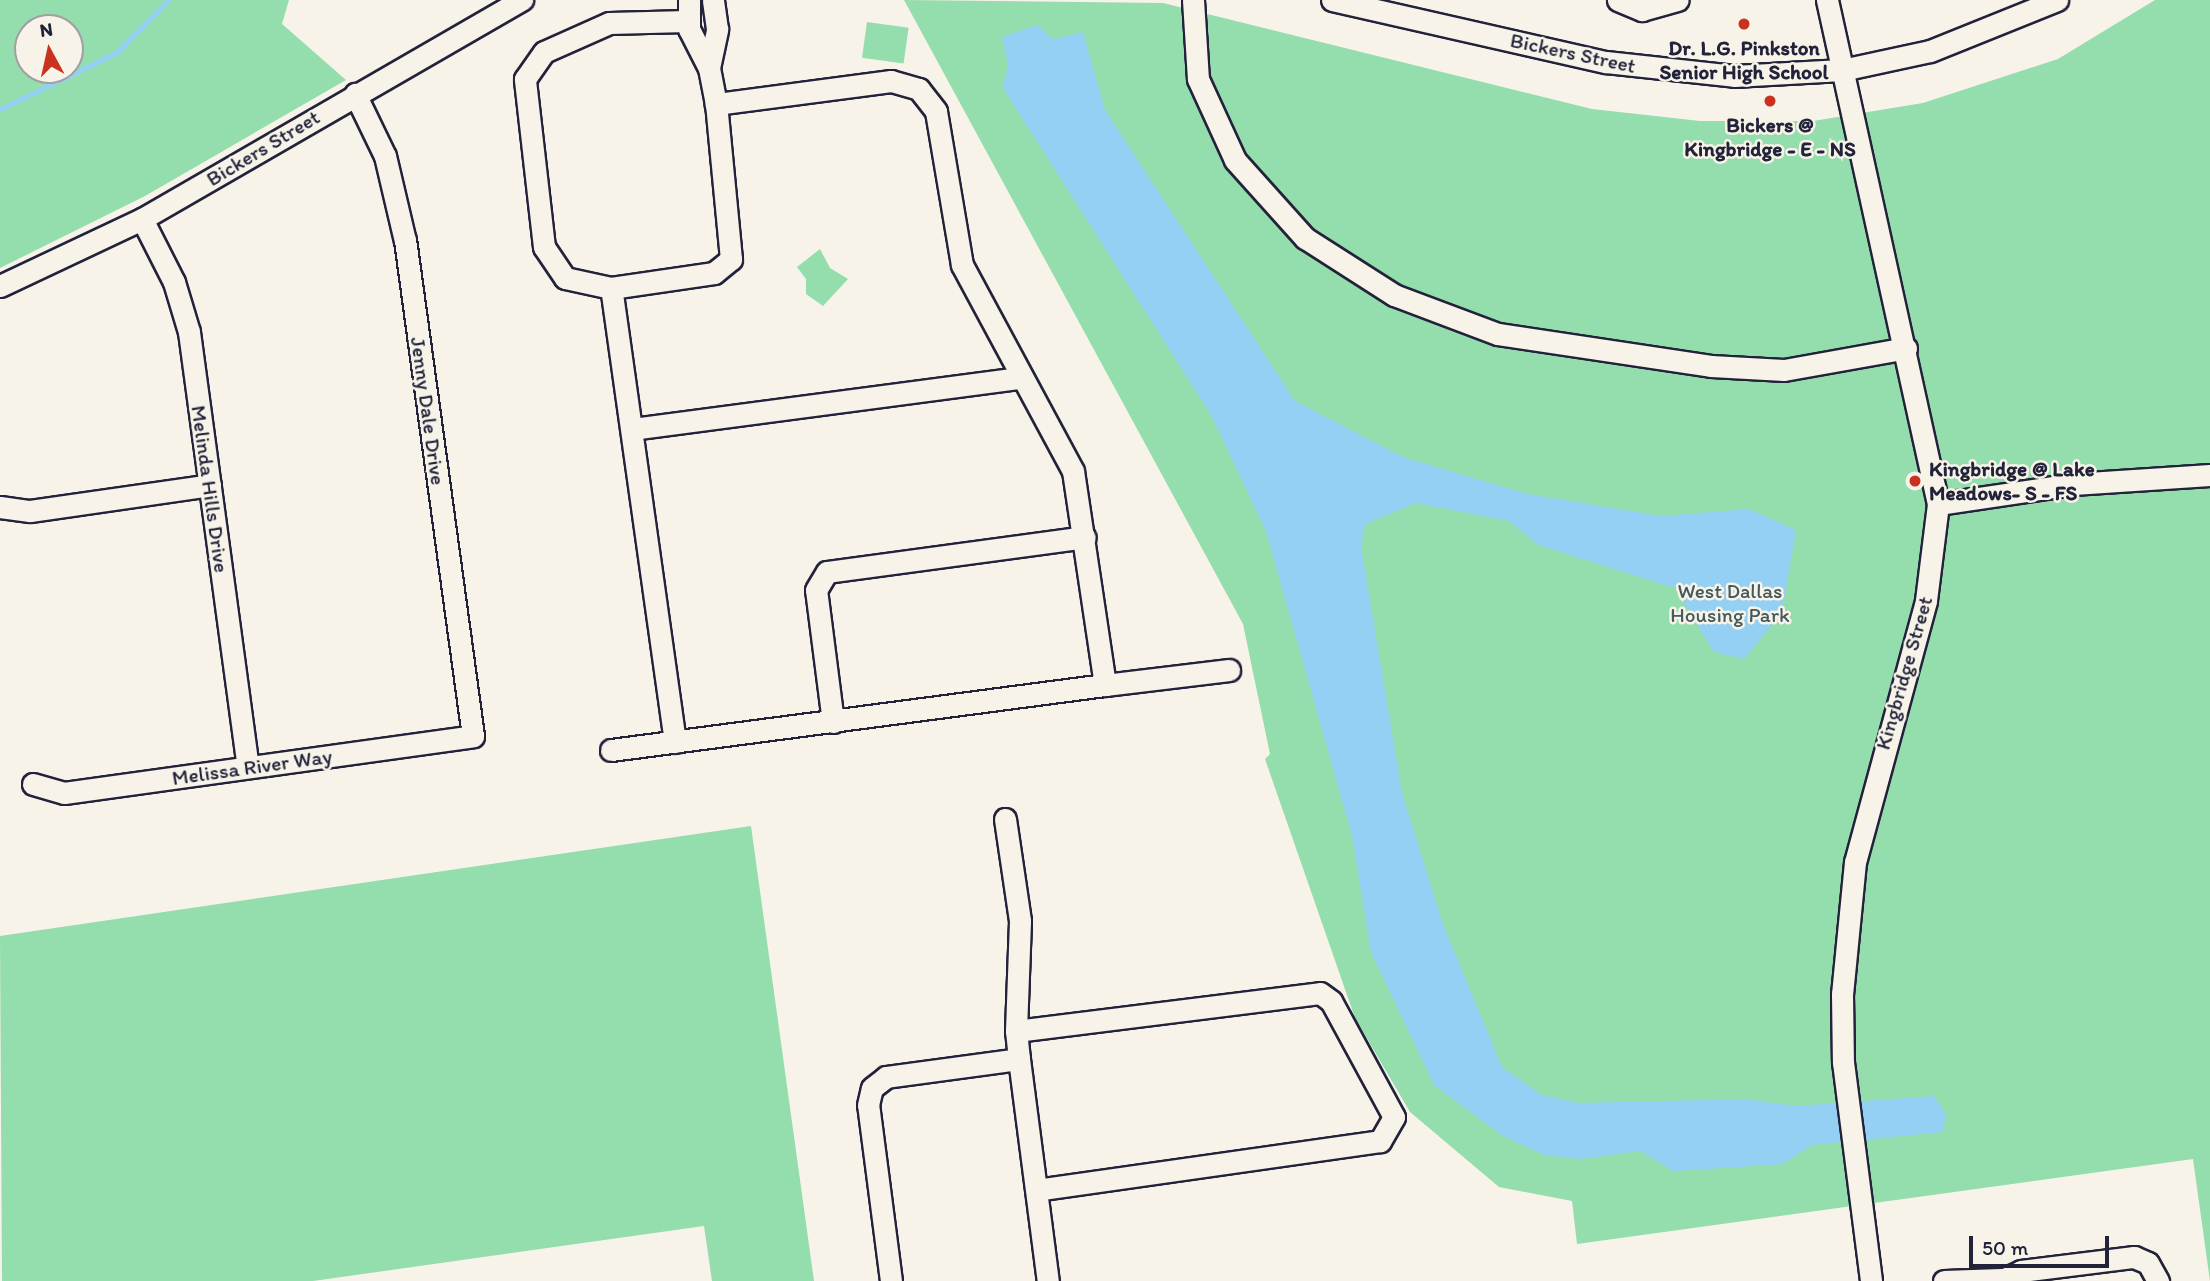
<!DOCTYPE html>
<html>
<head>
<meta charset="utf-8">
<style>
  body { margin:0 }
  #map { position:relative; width:2210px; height:1281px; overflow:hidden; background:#f7f3e8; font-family:Itim,sans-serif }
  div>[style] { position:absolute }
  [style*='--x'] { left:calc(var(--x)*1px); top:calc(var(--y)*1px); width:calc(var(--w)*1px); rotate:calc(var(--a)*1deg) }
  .green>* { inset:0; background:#94ddad; transform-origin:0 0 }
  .water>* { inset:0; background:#94cff4 }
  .stream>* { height:5px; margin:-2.5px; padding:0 2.5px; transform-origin:2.5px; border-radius:2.5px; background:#94cff4 }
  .roads { filter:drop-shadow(2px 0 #22223b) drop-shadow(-2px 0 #22223b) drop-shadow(0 2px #22223b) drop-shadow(0 -2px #22223b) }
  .minor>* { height:21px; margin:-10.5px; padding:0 10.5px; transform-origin:10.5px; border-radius:10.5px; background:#f7f3e8 }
  .dots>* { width:19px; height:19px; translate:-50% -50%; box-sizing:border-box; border:4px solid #f7f3e8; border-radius:50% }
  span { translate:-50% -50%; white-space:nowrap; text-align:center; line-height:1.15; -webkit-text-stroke:5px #f7f3e8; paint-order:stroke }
  .poi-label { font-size:21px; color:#22223b; font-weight:700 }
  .left { translate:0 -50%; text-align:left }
  .street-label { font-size:21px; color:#22223b }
  .park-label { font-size:21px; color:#445a5d }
  .north { position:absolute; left:14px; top:14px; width:70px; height:70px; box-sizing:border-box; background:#f7f3e8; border:2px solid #a29fa3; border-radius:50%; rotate:352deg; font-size:19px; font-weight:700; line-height:28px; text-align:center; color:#22223b }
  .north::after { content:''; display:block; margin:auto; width:24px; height:32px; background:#c8321e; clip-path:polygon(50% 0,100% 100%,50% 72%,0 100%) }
  .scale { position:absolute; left:1969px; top:1236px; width:140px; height:32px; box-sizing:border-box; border:4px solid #22223b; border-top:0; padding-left:9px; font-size:21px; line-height:24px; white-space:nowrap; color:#22223b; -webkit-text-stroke:5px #f7f3e8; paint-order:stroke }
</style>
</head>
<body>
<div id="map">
  <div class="green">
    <div style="clip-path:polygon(evenodd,0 0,289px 0,282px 24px,346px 80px,145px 196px,0 268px,0 0,28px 28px,70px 28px,70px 70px,28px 70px,28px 28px)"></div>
    <div style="clip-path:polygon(904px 0,1163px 3px,1592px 109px,1700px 121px,1813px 121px,1923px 103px,2058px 59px,2155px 0,2210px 0,2210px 1281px,2193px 1159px,1577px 1244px,1572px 1201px,1499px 1187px,1410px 1112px,1355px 1018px,1265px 759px,1270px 754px,1243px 624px)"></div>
    <div style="left:867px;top:22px;width:42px;height:36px;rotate:8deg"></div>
    <div style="clip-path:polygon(820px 249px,830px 268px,848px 279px,823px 306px,806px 294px,806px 279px,797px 267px)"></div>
    <div style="clip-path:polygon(751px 826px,814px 1281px,712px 1281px,704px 1226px,313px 1281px,2px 1281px,0 936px)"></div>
  </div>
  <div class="water">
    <div style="clip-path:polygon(1037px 25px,1053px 39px,1083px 32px,1105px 110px,1295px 401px,1403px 457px,1528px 494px,1661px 516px,1749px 509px,1796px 530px,1782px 612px,1744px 659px,1714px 652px,1675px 588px,1538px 545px,1509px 521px,1416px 503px,1365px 524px,1361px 547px,1402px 793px,1443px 924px,1502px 1067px,1542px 1095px,1579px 1103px,1745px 1099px,1795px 1106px,1934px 1096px,1946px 1114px,1943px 1132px,1812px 1145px,1783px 1164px,1673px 1171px,1640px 1151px,1580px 1159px,1544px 1155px,1503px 1136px,1434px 1085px,1371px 952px,1352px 836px,1266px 531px,1211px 415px,1003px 88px,1008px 65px,1002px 37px)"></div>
  </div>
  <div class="stream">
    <div style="--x:0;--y:109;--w:129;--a:-25.8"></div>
    <div style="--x:116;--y:53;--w:74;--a:-45.5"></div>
  </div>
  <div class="roads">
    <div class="minor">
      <div style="--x:689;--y:0;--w:29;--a:90"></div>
      <div style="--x:689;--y:29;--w:44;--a:62.9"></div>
      <div style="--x:1193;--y:0;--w:79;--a:86.4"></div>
      <div style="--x:1198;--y:79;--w:89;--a:65.4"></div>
      <div style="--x:1235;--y:160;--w:105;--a:48.1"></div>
      <div style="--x:1305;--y:238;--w:106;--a:32.6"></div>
      <div style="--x:1394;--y:295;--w:111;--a:20.6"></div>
      <div style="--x:1498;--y:334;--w:215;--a:8.5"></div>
      <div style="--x:1711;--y:366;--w:73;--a:3.1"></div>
      <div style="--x:1784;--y:370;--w:124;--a:-10.2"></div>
      <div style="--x:1332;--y:0;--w:281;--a:12.8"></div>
      <div style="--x:1606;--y:62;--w:129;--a:6.2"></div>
      <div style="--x:1734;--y:76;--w:108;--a:-3.2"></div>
      <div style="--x:1842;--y:70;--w:90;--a:-12.2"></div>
      <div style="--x:1930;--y:51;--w:137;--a:-21.9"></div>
      <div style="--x:1618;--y:0;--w:26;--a:23"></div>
      <div style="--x:1642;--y:10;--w:37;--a:-16"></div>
      <div style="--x:1827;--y:0;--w:516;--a:77.58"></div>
      <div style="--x:1938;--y:504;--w:98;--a:97.1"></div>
      <div style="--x:1926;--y:601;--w:270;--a:105.2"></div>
      <div style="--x:1855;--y:862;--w:133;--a:95.6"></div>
      <div style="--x:1842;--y:994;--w:68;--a:89.2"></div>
      <div style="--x:1843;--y:1062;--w:221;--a:82.7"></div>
      <div style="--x:142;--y:219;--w:71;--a:63.1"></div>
      <div style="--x:174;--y:282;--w:52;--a:73.3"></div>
      <div style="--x:189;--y:332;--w:439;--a:82.3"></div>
      <div style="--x:0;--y:286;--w:157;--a:-25.3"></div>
      <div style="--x:142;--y:219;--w:439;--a:-30"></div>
      <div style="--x:611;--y:288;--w:47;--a:-167.7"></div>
      <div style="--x:565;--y:278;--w:37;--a:-124"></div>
      <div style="--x:544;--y:247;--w:169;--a:-96.5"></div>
      <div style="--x:525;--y:79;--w:33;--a:-55"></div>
      <div style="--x:544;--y:52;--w:71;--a:-24"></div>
      <div style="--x:609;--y:23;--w:78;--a:-1.5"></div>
      <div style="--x:632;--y:429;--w:392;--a:-7.5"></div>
      <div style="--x:1938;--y:504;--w:136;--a:-8.4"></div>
      <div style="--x:2073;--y:484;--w:137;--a:-3.8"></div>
      <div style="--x:0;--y:507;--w:30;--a:8"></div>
      <div style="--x:30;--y:511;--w:182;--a:-8.2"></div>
      <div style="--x:1105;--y:685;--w:125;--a:-6.9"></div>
      <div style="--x:833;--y:722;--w:133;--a:-97.3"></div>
      <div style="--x:816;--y:590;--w:21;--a:-59"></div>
      <div style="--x:827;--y:572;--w:260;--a:-7.7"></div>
      <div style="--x:675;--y:742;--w:458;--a:-98"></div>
      <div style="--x:611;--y:288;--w:104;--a:-8.3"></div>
      <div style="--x:714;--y:273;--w:22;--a:-39"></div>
      <div style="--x:731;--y:259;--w:156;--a:-95.5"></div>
      <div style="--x:611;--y:750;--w:498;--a:-7.5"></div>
      <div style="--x:1105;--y:685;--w:216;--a:-98.5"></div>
      <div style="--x:1073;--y:471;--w:234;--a:-118.3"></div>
      <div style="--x:962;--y:265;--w:156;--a:-99.6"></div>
      <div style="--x:936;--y:111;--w:28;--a:-128"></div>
      <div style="--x:919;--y:89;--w:29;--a:-164"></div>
      <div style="--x:891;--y:81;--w:177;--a:172.5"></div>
      <div style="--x:716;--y:104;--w:37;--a:-101"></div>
      <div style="--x:709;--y:68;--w:40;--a:-78"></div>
      <div style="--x:717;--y:29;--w:29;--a:-98"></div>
      <div style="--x:33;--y:784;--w:32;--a:16"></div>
      <div style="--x:64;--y:793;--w:413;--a:-7.9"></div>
      <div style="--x:473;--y:736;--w:500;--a:-97.8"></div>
      <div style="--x:405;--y:241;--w:87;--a:-103.2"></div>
      <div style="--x:385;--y:156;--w:69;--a:-115.8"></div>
      <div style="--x:1005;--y:819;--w:103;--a:81.6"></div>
      <div style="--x:1020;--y:921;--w:110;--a:92.1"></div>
      <div style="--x:1019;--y:1059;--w:28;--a:-96"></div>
      <div style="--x:1016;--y:1031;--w:306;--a:-7.1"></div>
      <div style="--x:1320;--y:993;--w:14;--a:36"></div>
      <div style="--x:1331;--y:1001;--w:132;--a:61.5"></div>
      <div style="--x:1394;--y:1117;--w:28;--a:120"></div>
      <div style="--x:1380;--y:1141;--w:347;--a:171.9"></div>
      <div style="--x:891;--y:1281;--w:177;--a:-97.4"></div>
      <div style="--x:868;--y:1105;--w:17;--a:-77"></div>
      <div style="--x:872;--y:1088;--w:18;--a:-38"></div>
      <div style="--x:886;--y:1077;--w:134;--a:-7.7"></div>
      <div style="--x:1019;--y:1059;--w:224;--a:82.6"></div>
      <div style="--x:1944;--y:1281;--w:57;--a:-2"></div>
      <div style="--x:2000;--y:1281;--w:23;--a:-25"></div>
      <div style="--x:2021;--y:1271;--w:114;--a:-7.1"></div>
      <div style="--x:2134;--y:1257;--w:15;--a:23"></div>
      <div style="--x:2148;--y:1263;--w:21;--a:61"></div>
    </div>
  </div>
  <div class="dots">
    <div style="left:1744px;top:24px;background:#c8321e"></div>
    <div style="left:1770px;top:101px;background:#c8321e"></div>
    <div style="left:1915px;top:481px;background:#c8321e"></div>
  </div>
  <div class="poi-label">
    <span style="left:1744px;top:60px">Dr. L.G. Pinkston<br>Senior High School</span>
    <span style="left:1770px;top:137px">Bickers @<br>Kingbridge - E - NS</span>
    <span class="left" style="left:1929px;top:481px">Kingbridge @ Lake<br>Meadows- S - FS</span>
  </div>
  <div class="street-label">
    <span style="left:1573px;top:53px;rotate:12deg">Bickers Street</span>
    <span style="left:263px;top:148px;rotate:-31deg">Bickers Street</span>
    <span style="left:428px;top:411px;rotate:82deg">Jenny Dale Drive</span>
    <span style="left:210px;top:489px;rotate:82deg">Melinda Hills Drive</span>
    <span style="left:1904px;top:673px;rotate:-74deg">Kingbridge Street</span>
    <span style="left:252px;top:767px;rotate:-8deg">Melissa River Way</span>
  </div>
  <div class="park-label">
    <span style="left:1730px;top:603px">West Dallas<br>Housing Park</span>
  </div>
  <div class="north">N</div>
  <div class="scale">50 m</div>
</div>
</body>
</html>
